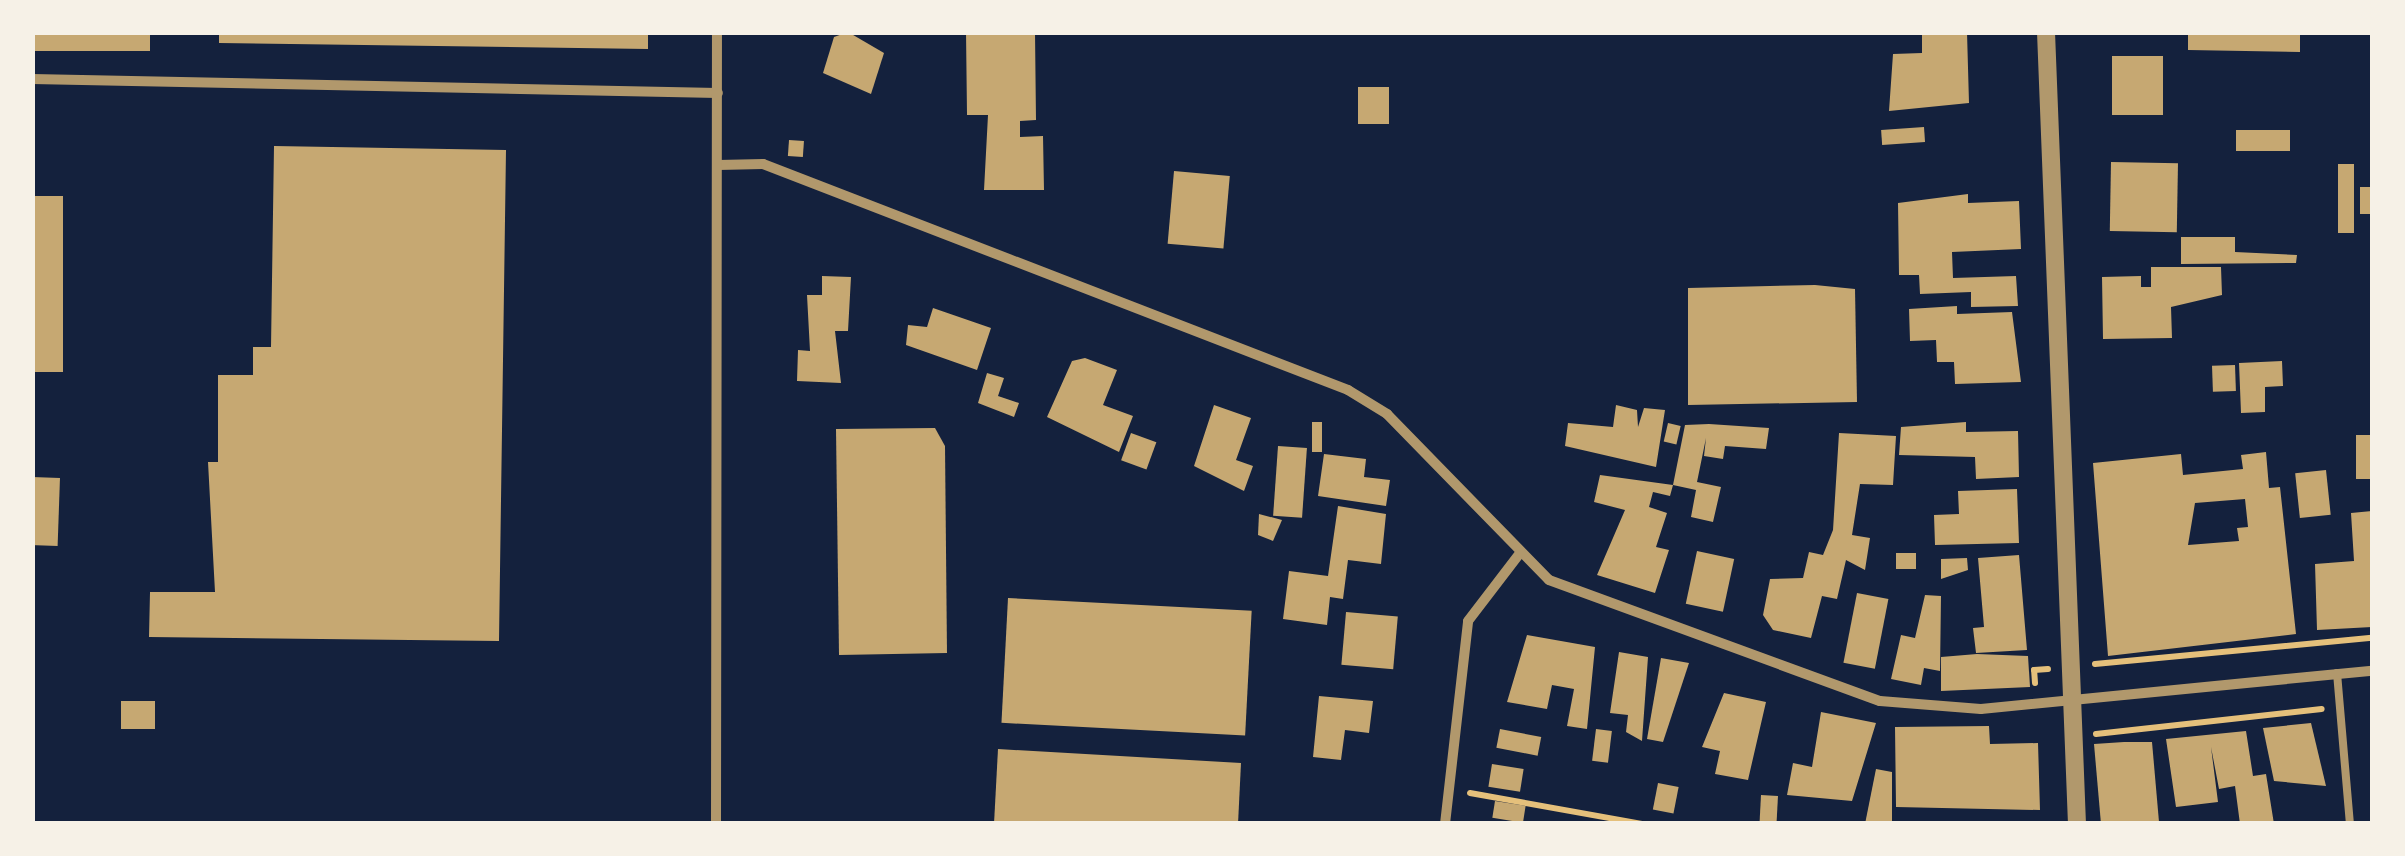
<!DOCTYPE html>
<html>
<head>
<meta charset="utf-8">
<style>
  body { margin:0 }
  #map { position:relative; width:2405px; height:856px; overflow:hidden; background:#14213d; font-family:Merriweather,serif }
  div>[style] { position:absolute }
  [style*='--x'] { left:calc(var(--x)*1px); top:calc(var(--y)*1px); width:calc(var(--w)*1px); rotate:calc(var(--a)*1deg) }
  .building>* { inset:0; background:#c6a872; transform-origin:0 0 }
  .path>* { height:6px; margin:-3px; padding:0 3px; transform-origin:3px; border-radius:3px; background:#e5c07b }
  .service>* { height:8px; margin:-4px; padding:0 4px; transform-origin:4px; border-radius:4px; background:#b1986c }
  .minor>* { height:10px; margin:-5px; padding:0 5px; transform-origin:5px; border-radius:5px; background:#b1986c }
  .tertiary>* { height:18px; margin:-9px; padding:0 9px; transform-origin:9px; border-radius:9px; background:#b1986c }
  span { translate:-50% -50%; white-space:nowrap; text-align:center; line-height:1.15; -webkit-text-stroke:9px #f6f1e7; paint-order:stroke }
  .frame { position:absolute; inset:0; border:35px solid #f6f1e7; pointer-events:none }
</style>
</head>
<body>
<div id="map">
  <div class="building">
    <div style="left:32px;top:32px;width:118px;height:19px"></div>
    <div style="clip-path:polygon(219px 32px,648px 32px,648px 49px,219px 43px)"></div>
    <div style="clip-path:polygon(848px 32px,884px 53px,871px 94px,823px 73px,834px 37px)"></div>
    <div style="clip-path:polygon(966px 32px,1035px 32px,1036px 120px,1020px 121px,1020px 137px,1043px 136px,1044px 190px,984px 190px,988px 115px,967px 115px)"></div>
    <div style="clip-path:polygon(1922px 32px,1967px 32px,1969px 103px,1889px 111px,1893px 54px,1922px 53px)"></div>
    <div style="clip-path:polygon(2300px 32px,2300px 52px,2188px 50px,2188px 33px)"></div>
    <div style="left:2112px;top:56px;width:51px;height:59px"></div>
    <div style="left:1389px;top:87px;width:37px;height:31px;rotate:90deg"></div>
    <div style="left:1924px;top:127px;width:15px;height:43px;rotate:86deg"></div>
    <div style="left:2290px;top:130px;width:21px;height:54px;rotate:90deg"></div>
    <div style="left:789px;top:140px;width:15px;height:16px;rotate:4deg"></div>
    <div style="clip-path:polygon(274px 146px,506px 150px,499px 641px,149px 637px,150px 592px,215px 592px,208px 462px,218px 462px,218px 375px,253px 375px,253px 347px,271px 347px)"></div>
    <div style="left:2111px;top:162px;width:67px;height:69px;rotate:1deg"></div>
    <div style="left:2338px;top:164px;width:16px;height:69px"></div>
    <div style="left:1174px;top:171px;width:56px;height:73px;rotate:5deg"></div>
    <div style="left:2360px;top:187px;width:12px;height:27px"></div>
    <div style="clip-path:polygon(1968px 194px,1968px 203px,2019px 201px,2021px 249px,1952px 252px,1953px 278px,2016px 276px,2018px 306px,1971px 307px,1971px 292px,1920px 294px,1919px 275px,1899px 275px,1898px 203px)"></div>
    <div style="left:32px;top:196px;width:31px;height:176px"></div>
    <div style="clip-path:polygon(2181px 237px,2235px 237px,2235px 252px,2297px 255px,2296px 263px,2181px 264px)"></div>
    <div style="clip-path:polygon(2151px 267px,2221px 267px,2222px 295px,2171px 307px,2172px 338px,2103px 339px,2102px 277px,2141px 276px,2141px 287px,2151px 287px)"></div>
    <div style="clip-path:polygon(822px 276px,851px 277px,848px 331px,835px 331px,841px 383px,797px 381px,798px 350px,810px 351px,807px 295px,822px 295px)"></div>
    <div style="clip-path:polygon(1815px 285px,1855px 289px,1857px 402px,1688px 405px,1688px 288px)"></div>
    <div style="clip-path:polygon(1957px 306px,1957px 314px,2012px 312px,2021px 382px,1955px 384px,1954px 362px,1937px 362px,1936px 340px,1910px 341px,1909px 309px)"></div>
    <div style="clip-path:polygon(933px 308px,991px 328px,977px 370px,906px 345px,908px 325px,927px 327px)"></div>
    <div style="clip-path:polygon(1085px 358px,1117px 370px,1103px 405px,1133px 416px,1119px 452px,1047px 417px,1072px 361px)"></div>
    <div style="clip-path:polygon(2282px 361px,2283px 386px,2265px 387px,2265px 412px,2241px 413px,2239px 363px)"></div>
    <div style="left:2235px;top:365px;width:26px;height:23px;rotate:88deg"></div>
    <div style="clip-path:polygon(987px 373px,1004px 378px,998px 396px,1019px 403px,1014px 417px,978px 403px)"></div>
    <div style="clip-path:polygon(1214px 405px,1251px 418px,1236px 460px,1253px 466px,1244px 491px,1194px 466px)"></div>
    <div style="clip-path:polygon(1616px 405px,1637px 410px,1638px 427px,1644px 408px,1665px 410px,1656px 467px,1565px 446px,1568px 423px,1613px 427px)"></div>
    <div style="left:1312px;top:422px;width:10px;height:30px"></div>
    <div style="clip-path:polygon(1966px 422px,1966px 432px,2018px 431px,2019px 477px,1976px 479px,1975px 457px,1899px 455px,1901px 427px)"></div>
    <div style="left:1668px;top:423px;width:13px;height:19px;rotate:13deg"></div>
    <div style="clip-path:polygon(1709px 424px,1769px 428px,1766px 449px,1725px 446px,1723px 459px,1704px 456px,1706px 438px,1697px 482px,1721px 487px,1713px 522px,1691px 517px,1696px 490px,1673px 485px,1685px 425px)"></div>
    <div style="clip-path:polygon(935px 428px,945px 446px,947px 653px,839px 655px,836px 429px)"></div>
    <div style="left:1131px;top:433px;width:27px;height:29px;rotate:20deg"></div>
    <div style="clip-path:polygon(1839px 433px,1896px 436px,1893px 485px,1860px 484px,1852px 535px,1870px 538px,1865px 570px,1846px 560px,1837px 599px,1822px 596px,1811px 638px,1773px 630px,1763px 615px,1770px 579px,1803px 578px,1809px 552px,1823px 555px,1833px 530px)"></div>
    <div style="left:2356px;top:435px;width:16px;height:44px"></div>
    <div style="left:1278px;top:446px;width:29px;height:70px;rotate:4deg"></div>
    <div style="clip-path:polygon(evenodd,2266px 452px,2269px 488px,2280px 487px,2296px 634px,2108px 656px,2093px 463px,2181px 454px,2183px 475px,2243px 469px,2241px 455px,2266px 452px,2245px 499px,2248px 527px,2237px 528px,2239px 541px,2188px 545px,2195px 503px,2245px 499px)"></div>
    <div style="clip-path:polygon(1324px 454px,1366px 459px,1364px 477px,1390px 480px,1386px 506px,1318px 496px)"></div>
    <div style="left:2326px;top:470px;width:45px;height:31px;rotate:84deg"></div>
    <div style="clip-path:polygon(1600px 475px,1673px 485px,1670px 496px,1653px 492px,1649px 507px,1667px 513px,1656px 547px,1669px 550px,1655px 593px,1597px 575px,1625px 510px,1594px 502px)"></div>
    <div style="left:32px;top:477px;width:28px;height:68px;rotate:2deg"></div>
    <div style="clip-path:polygon(2017px 489px,2019px 543px,1935px 545px,1934px 515px,1959px 514px,1958px 491px)"></div>
    <div style="clip-path:polygon(1338px 506px,1386px 514px,1381px 564px,1348px 560px,1343px 599px,1330px 597px,1327px 625px,1283px 619px,1289px 571px,1328px 576px)"></div>
    <div style="clip-path:polygon(2372px 511px,2372px 627px,2317px 630px,2315px 564px,2354px 561px,2351px 513px)"></div>
    <div style="clip-path:polygon(1259px 514px,1282px 520px,1273px 541px,1258px 535px)"></div>
    <div style="left:1697px;top:551px;width:38px;height:54px;rotate:12deg"></div>
    <div style="left:1896px;top:553px;width:20px;height:16px"></div>
    <div style="clip-path:polygon(2019px 555px,2027px 650px,1976px 653px,1973px 628px,1984px 627px,1978px 558px)"></div>
    <div style="clip-path:polygon(1967px 558px,1968px 570px,1941px 579px,1941px 559px)"></div>
    <div style="left:1857px;top:593px;width:32px;height:71px;rotate:11deg"></div>
    <div style="clip-path:polygon(1925px 595px,1941px 596px,1940px 671px,1924px 668px,1921px 685px,1891px 679px,1901px 635px,1915px 638px)"></div>
    <div style="left:1008px;top:598px;width:244px;height:125px;rotate:3deg"></div>
    <div style="left:1346px;top:612px;width:52px;height:53px;rotate:5deg"></div>
    <div style="clip-path:polygon(1527px 635px,1595px 647px,1587px 729px,1567px 726px,1574px 689px,1552px 685px,1547px 709px,1507px 702px)"></div>
    <div style="clip-path:polygon(1619px 652px,1648px 657px,1642px 741px,1626px 732px,1628px 715px,1610px 713px)"></div>
    <div style="clip-path:polygon(1977px 654px,2028px 656px,2030px 687px,1941px 691px,1941px 657px)"></div>
    <div style="clip-path:polygon(1661px 658px,1689px 663px,1663px 742px,1647px 739px)"></div>
    <div style="clip-path:polygon(1724px 693px,1766px 702px,1748px 780px,1715px 774px,1720px 751px,1702px 747px)"></div>
    <div style="clip-path:polygon(1319px 696px,1373px 701px,1369px 733px,1345px 730px,1341px 760px,1313px 757px)"></div>
    <div style="left:121px;top:701px;width:34px;height:28px"></div>
    <div style="clip-path:polygon(1821px 712px,1876px 723px,1852px 801px,1787px 795px,1793px 763px,1812px 767px)"></div>
    <div style="clip-path:polygon(2311px 723px,2326px 786px,2274px 781px,2263px 728px)"></div>
    <div style="clip-path:polygon(1989px 726px,1990px 744px,2038px 743px,2040px 810px,1896px 807px,1895px 727px)"></div>
    <div style="left:1500px;top:729px;width:42px;height:19px;rotate:11deg"></div>
    <div style="left:1596px;top:729px;width:16px;height:32px;rotate:7deg"></div>
    <div style="clip-path:polygon(2246px 731px,2253px 776px,2266px 774px,2274px 824px,2240px 824px,2235px 786px,2219px 789px,2211px 747px,2218px 802px,2176px 807px,2166px 739px)"></div>
    <div style="clip-path:polygon(2124px 742px,2152px 742px,2159px 822px,2101px 824px,2094px 744px)"></div>
    <div style="clip-path:polygon(998px 749px,1241px 763px,1238px 824px,994px 824px)"></div>
    <div style="left:1492px;top:764px;width:32px;height:23px;rotate:9deg"></div>
    <div style="clip-path:polygon(1876px 769px,1892px 772px,1892px 824px,1865px 824px)"></div>
    <div style="left:1658px;top:783px;width:21px;height:27px;rotate:11deg"></div>
    <div style="left:1761px;top:795px;width:17px;height:29px;rotate:3deg"></div>
    <div style="left:1495px;top:801px;width:31px;height:17px;rotate:9deg"></div>
  </div>
  <div class="path">
    <div style="--x:2095;--y:664;--w:278;--a:-5.4"></div>
    <div style="--x:2035;--y:683;--w:13;--a:-94"></div>
    <div style="--x:2034;--y:670;--w:14;--a:-4"></div>
    <div style="--x:2096;--y:734;--w:227;--a:-6.3"></div>
    <div style="--x:1470;--y:793;--w:176;--a:10.2"></div>
  </div>
  <div class="service">
    <div style="--x:2337;--y:673;--w:152;--a:85.1"></div>
  </div>
  <div class="minor">
    <div style="--x:32;--y:79;--w:686;--a:1.17"></div>
    <div style="--x:718;--y:165;--w:45;--a:-1.3"></div>
    <div style="--x:763;--y:164;--w:627;--a:21.12"></div>
    <div style="--x:1348;--y:390;--w:46;--a:31.6"></div>
    <div style="--x:1387;--y:414;--w:232;--a:45.7"></div>
    <div style="--x:1549;--y:580;--w:352;--a:20.1"></div>
    <div style="--x:1880;--y:701;--w:101;--a:4.5"></div>
    <div style="--x:1981;--y:709;--w:393;--a:-5.6"></div>
    <div style="--x:716;--y:824;--w:792;--a:-89.93"></div>
    <div style="--x:1445;--y:824;--w:204;--a:-83.5"></div>
    <div style="--x:1468;--y:621;--w:86;--a:-52.6"></div>
  </div>
  <div class="tertiary">
    <div style="--x:2046;--y:32;--w:793;--a:87.76"></div>
  </div>
  <div class="frame"></div>
</div>
</body>
</html>
